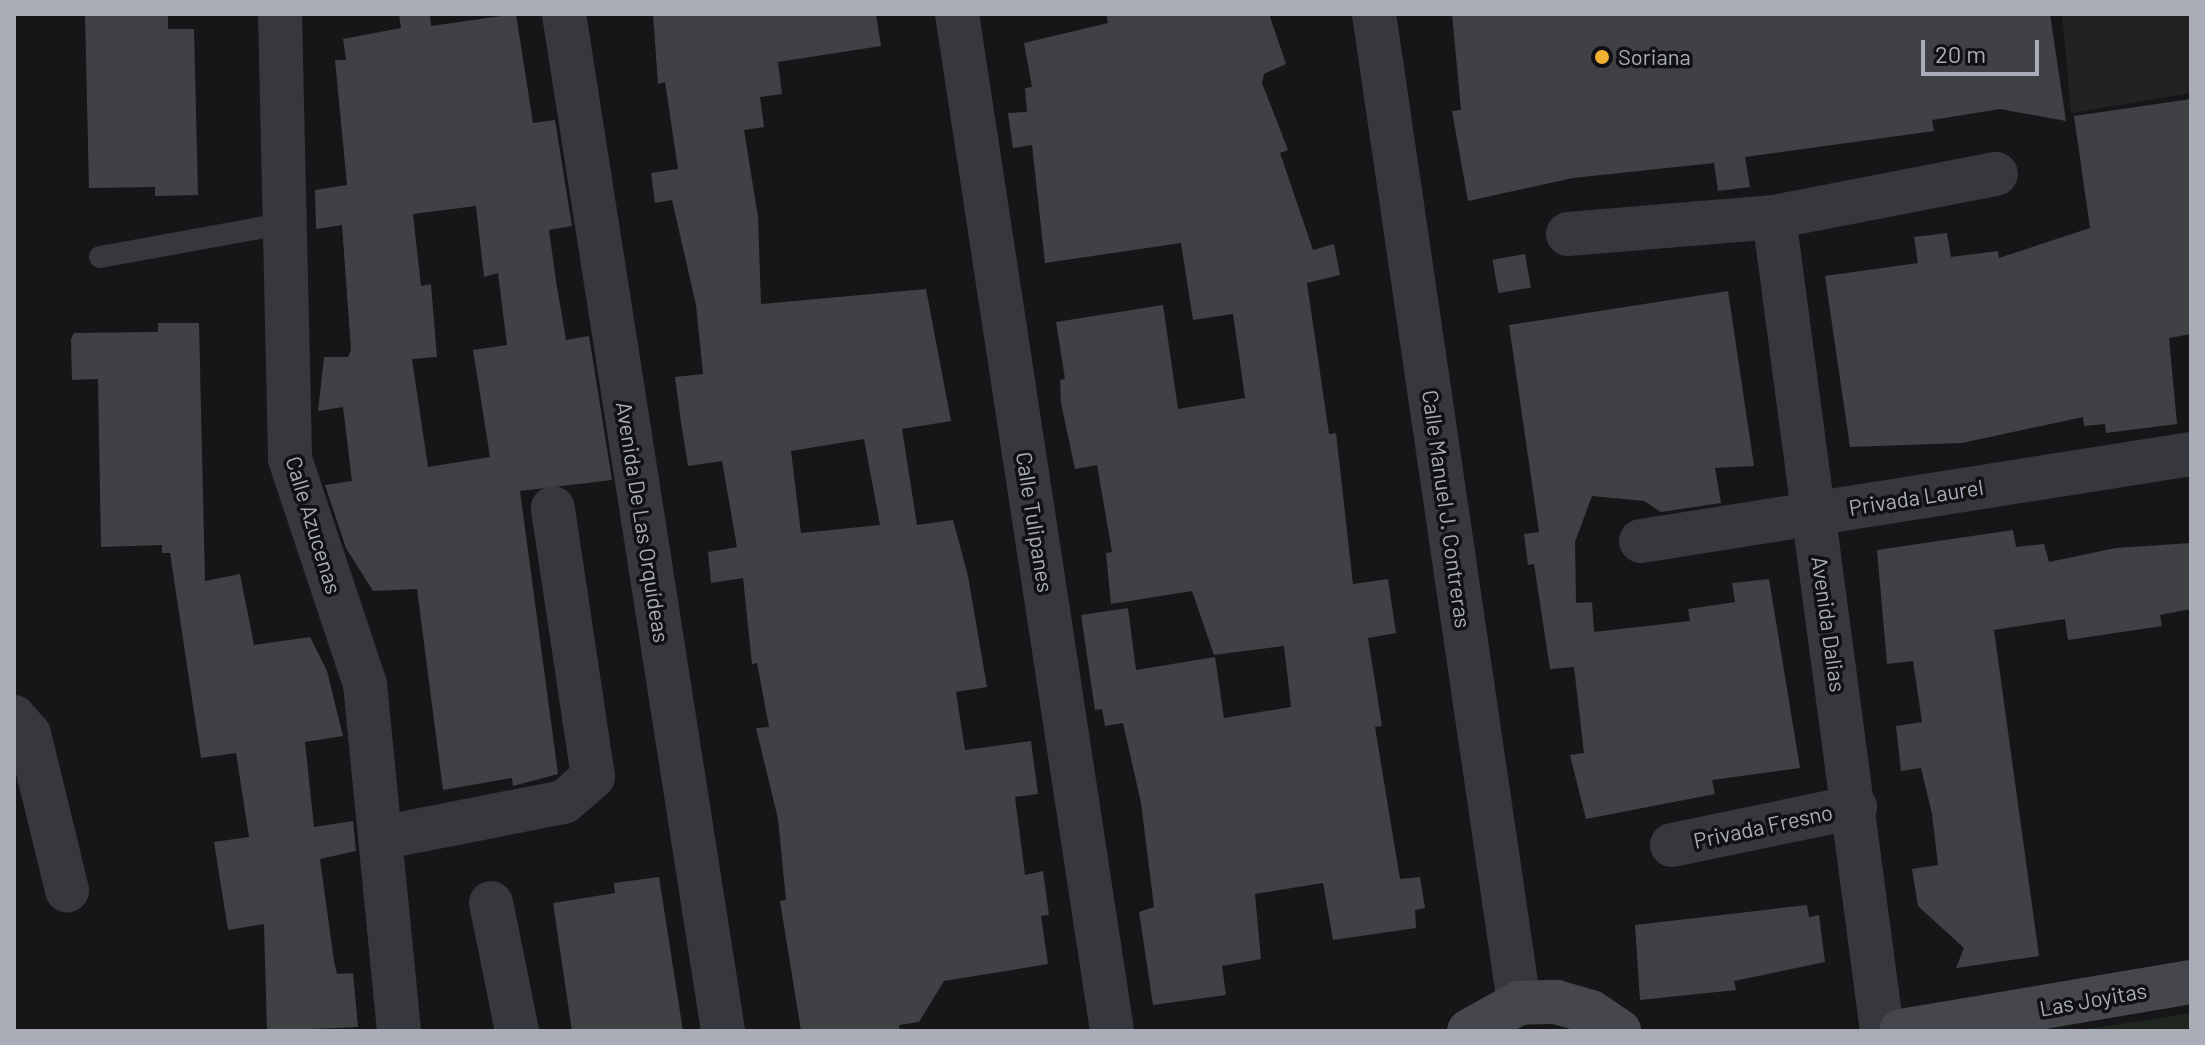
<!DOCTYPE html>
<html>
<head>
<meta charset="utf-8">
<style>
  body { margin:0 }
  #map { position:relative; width:2205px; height:1045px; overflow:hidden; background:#161618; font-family:Barlow,sans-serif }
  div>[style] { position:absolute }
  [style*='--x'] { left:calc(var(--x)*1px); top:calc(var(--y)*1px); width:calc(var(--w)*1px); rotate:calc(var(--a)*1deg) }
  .built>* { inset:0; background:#222225 }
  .green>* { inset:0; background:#1e261f }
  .building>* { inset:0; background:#404145; transform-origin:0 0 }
  .service>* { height:22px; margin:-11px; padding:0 11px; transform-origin:11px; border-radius:11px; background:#37383d }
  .minor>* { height:44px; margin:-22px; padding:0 22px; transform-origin:22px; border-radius:22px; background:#37383d }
  .tertiary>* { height:44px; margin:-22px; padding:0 22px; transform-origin:22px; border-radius:22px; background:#37383d }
  .secondary>* { height:44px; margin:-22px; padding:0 22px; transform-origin:22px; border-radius:22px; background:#45474d }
  .dots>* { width:22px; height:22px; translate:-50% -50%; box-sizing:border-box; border:4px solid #111113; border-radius:50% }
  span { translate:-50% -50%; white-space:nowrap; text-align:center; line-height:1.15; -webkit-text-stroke:7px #111113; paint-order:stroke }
  .poi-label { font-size:22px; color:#a8adb8 }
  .left { translate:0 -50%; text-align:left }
  .street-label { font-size:22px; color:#a8adb8 }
  .frame { position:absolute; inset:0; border:16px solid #a8adb8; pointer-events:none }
  .scale { position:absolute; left:1921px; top:40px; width:118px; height:36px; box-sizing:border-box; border:4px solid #a8adb8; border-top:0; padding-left:10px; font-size:24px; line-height:28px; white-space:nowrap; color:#a8adb8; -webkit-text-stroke:6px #111113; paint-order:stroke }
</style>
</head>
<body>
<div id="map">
  <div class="built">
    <div style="clip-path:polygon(2062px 14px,2191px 14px,2191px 93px,2071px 113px)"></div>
  </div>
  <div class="green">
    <div style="clip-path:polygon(2191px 1013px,2191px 1031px,2074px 1031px)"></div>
  </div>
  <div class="building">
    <div style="clip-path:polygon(85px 14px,168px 14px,168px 29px,194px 29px,198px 195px,155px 196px,155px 187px,89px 188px)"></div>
    <div style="clip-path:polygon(evenodd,399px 14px,430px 14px,431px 26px,516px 14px,533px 123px,555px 120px,572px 226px,549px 230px,556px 281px,566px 340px,589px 336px,612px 480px,520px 491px,558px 774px,513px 786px,512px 778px,443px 790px,417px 589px,373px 591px,346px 548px,325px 485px,352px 481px,343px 407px,318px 411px,324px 357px,348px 357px,351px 350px,342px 225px,316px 229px,315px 190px,347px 185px,335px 60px,346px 60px,343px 39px,401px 28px,399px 14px,476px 206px,484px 277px,498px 273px,507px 345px,473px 350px,490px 457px,428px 467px,412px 359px,437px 357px,431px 284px,421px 286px,413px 214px,476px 206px)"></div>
    <div style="clip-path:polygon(evenodd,653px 14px,876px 14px,881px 46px,778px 62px,782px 94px,760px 97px,764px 127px,744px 130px,758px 217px,761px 304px,926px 289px,951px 421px,902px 429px,917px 525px,953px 520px,968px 576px,987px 687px,956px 692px,965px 750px,1031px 741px,1038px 794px,1015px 797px,1025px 875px,1043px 871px,1049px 915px,1041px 916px,1048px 964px,944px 981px,919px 1022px,899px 1025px,900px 1031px,801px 1031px,780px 901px,786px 900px,778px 819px,756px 728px,769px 727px,757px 663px,752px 664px,743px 578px,711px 583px,708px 552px,737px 547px,722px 461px,688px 466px,681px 422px,675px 377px,703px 374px,696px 305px,672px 200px,655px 203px,651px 173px,678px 169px,665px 82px,658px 84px,653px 14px,864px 439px,880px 525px,801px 533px,791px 451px,864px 439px)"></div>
    <div style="clip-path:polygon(1106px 14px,1269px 14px,1286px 64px,1264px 74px,1262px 83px,1288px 150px,1280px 153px,1313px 250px,1334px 244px,1340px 275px,1307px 283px,1329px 434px,1336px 433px,1353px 584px,1388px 579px,1396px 633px,1368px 638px,1382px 726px,1375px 727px,1400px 879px,1420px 877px,1425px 908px,1415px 910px,1416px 928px,1333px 940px,1323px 883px,1255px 894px,1261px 959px,1222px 966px,1226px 995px,1153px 1005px,1139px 912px,1154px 907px,1141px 803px,1123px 723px,1105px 726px,1102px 709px,1095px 710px,1081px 615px,1128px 608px,1136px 670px,1215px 657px,1224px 718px,1291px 707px,1284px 646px,1214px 655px,1192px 591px,1111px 604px,1106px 553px,1112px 552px,1097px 465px,1075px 469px,1061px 403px,1060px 380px,1065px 379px,1056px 322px,1163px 305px,1178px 409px,1245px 398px,1233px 314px,1193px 320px,1181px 243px,1045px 263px,1032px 145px,1013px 148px,1008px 113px,1027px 112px,1025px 88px,1032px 87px,1024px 43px,1108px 23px)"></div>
    <div style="clip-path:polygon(1452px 14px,2050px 14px,2066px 121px,2000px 109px,1932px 120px,1934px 131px,1745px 157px,1750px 187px,1718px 191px,1714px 163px,1573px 178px,1468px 201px,1452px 111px,1461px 110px)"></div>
    <div style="clip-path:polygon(2191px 99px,2191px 334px,2169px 338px,2177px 424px,2106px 433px,2105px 424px,2084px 426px,2083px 417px,1962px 443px,1850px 447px,1825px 276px,1918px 263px,1914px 237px,1947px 233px,1951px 257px,1998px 251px,1999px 258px,2090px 228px,2074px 116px)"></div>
    <div style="left:1525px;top:254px;width:34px;height:33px;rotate:80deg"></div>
    <div style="clip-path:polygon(1728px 291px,1754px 466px,1715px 468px,1721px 503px,1661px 512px,1644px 501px,1592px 496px,1575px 542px,1576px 603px,1592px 602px,1594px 632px,1690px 621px,1688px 609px,1735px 602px,1732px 583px,1769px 579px,1800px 768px,1712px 780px,1715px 794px,1586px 819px,1570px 755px,1584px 753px,1574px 667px,1550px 669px,1534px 564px,1528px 565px,1524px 534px,1539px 532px,1509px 325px)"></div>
    <div style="clip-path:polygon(158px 323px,199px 323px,205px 581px,240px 574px,254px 645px,310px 637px,327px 671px,343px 736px,305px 742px,314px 827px,353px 821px,356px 851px,320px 859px,334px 961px,337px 974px,353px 973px,358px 1027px,267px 1031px,264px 924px,228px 930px,214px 842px,249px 837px,236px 753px,201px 758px,170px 553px,162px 553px,162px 545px,101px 547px,98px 379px,72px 380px,71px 339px,74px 333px,158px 332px)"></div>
    <div style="clip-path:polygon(2013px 530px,2016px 547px,2044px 544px,2049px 562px,2116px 548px,2191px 543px,2191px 609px,2160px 615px,2162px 626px,2068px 640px,2065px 619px,1994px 630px,2039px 956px,1956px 968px,1964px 948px,1918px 906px,1912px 869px,1938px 865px,1932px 814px,1921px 768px,1901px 771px,1896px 726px,1922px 722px,1913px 661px,1887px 664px,1877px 550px)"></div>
    <div style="clip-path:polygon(659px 877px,683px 1031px,572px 1031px,553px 903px,615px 893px,614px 883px)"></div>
    <div style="clip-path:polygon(1807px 905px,1809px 917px,1819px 915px,1825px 962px,1734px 981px,1736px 990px,1640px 1000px,1635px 925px)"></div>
  </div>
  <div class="service">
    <div style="--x:100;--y:257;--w:184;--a:-10.3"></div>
  </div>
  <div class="minor">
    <div style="--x:280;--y:14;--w:445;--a:88.7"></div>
    <div style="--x:290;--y:459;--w:237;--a:71.6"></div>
    <div style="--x:365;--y:684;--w:349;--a:84.4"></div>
    <div style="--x:564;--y:14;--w:1029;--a:81.11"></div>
    <div style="--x:957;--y:14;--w:1029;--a:81.33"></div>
    <div style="--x:1774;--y:217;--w:821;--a:82.44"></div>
    <div style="--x:1568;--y:234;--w:207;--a:-4.7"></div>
    <div style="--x:1774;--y:217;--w:226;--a:-11"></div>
    <div style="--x:1641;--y:541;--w:557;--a:-8.99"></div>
    <div style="--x:14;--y:717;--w:23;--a:49"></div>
    <div style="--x:29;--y:734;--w:161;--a:76.3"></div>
    <div style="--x:380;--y:838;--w:187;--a:-11.1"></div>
    <div style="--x:564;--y:802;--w:38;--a:-41"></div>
    <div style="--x:593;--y:777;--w:272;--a:-98.5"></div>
    <div style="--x:1672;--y:845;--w:187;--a:-11.7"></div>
    <div style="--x:491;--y:903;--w:131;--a:78.5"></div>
  </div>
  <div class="tertiary">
    <div style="--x:1374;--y:14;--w:1000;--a:81.66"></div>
  </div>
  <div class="secondary">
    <div style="--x:1469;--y:1031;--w:57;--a:-29.2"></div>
    <div style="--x:1519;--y:1003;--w:37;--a:-2"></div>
    <div style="--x:1556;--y:1002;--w:36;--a:16"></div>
    <div style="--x:1591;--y:1012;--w:34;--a:34"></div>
    <div style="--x:1901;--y:1031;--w:294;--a:-9.6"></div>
  </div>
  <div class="dots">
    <div style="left:1602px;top:57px;background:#f2b134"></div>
  </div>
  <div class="poi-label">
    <span class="left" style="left:1618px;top:57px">Soriana</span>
  </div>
  <div class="street-label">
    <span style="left:1916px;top:497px;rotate:-9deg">Privada Laurel</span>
    <span style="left:1447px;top:509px;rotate:82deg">Calle Manuel J. Contreras</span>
    <span style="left:643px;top:522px;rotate:81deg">Avenida De Las Orquídeas</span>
    <span style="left:1035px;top:522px;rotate:81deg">Calle Tulipanes</span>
    <span style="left:314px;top:525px;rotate:73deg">Calle Azucenas</span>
    <span style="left:1829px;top:624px;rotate:82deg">Avenida Dalias</span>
    <span style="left:1763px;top:826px;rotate:-12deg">Privada Fresno</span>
    <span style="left:2093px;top:999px;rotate:-10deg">Las Joyitas</span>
  </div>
  <div class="frame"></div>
  <div class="scale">20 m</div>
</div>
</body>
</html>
